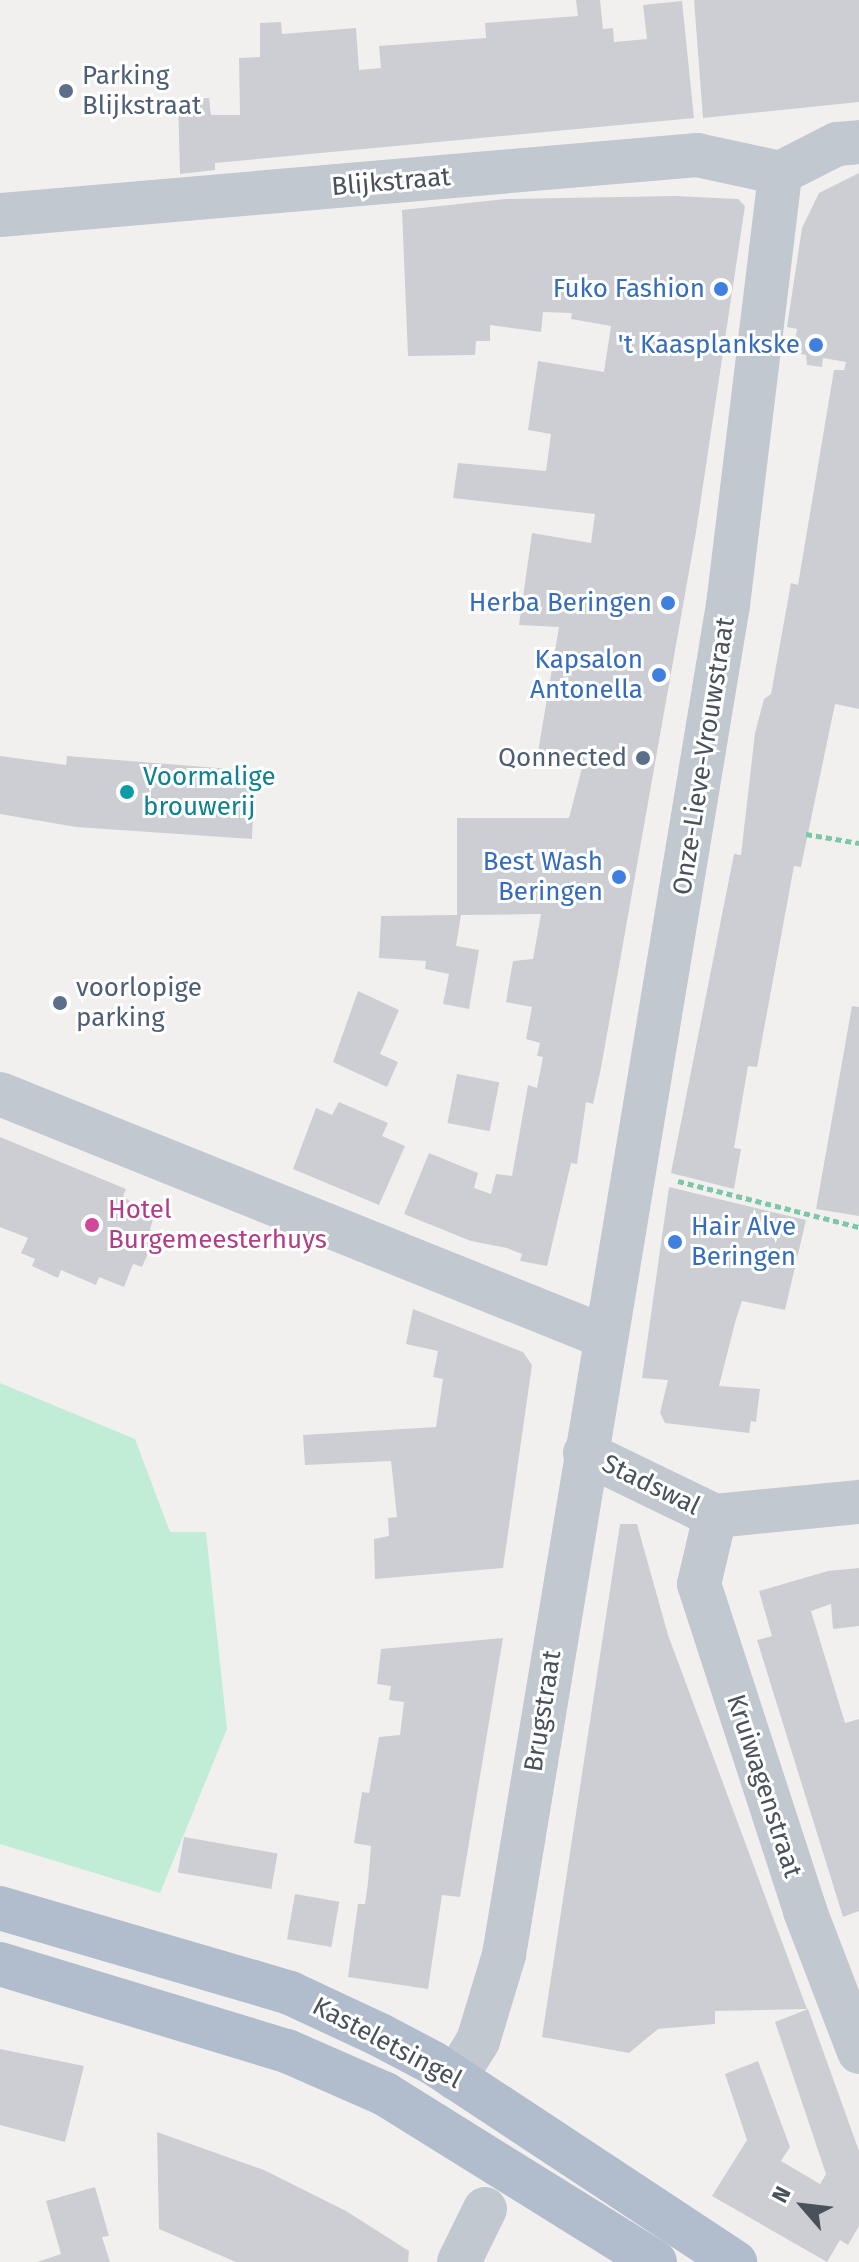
<!DOCTYPE html>
<html>
<head>
<meta charset="utf-8">
<style>
  body { margin:0 }
  #map { position:relative; width:859px; height:2262px; overflow:hidden; background:#f2f0ef; font-family:"Fira Sans",sans-serif }
  div>[style] { position:absolute }
  [style*='--x'] { left:calc(var(--x)*1px); top:calc(var(--y)*1px); width:calc(var(--w)*1px); rotate:calc(var(--a)*1deg) }
  .green>* { inset:0; background:#c1ecd5 }
  .building>* { inset:0; background:#cdced3; transform-origin:0 0 }
  .path>* { height:5px; margin-top:-2.5px; transform-origin:0; background:repeating-linear-gradient(90deg,#7cc7a8 0 6px,transparent 0 10px) }
  .minor>* { height:44px; margin:-22px; padding:0 22px; transform-origin:22px; border-radius:22px; background:#c1c8d0 }
  .major>* { height:44px; margin:-22px; padding:0 22px; transform-origin:22px; border-radius:22px; background:#b1bccc }
  .dots>* { width:22px; height:22px; translate:-50% -50%; box-sizing:border-box; border:4px solid #fff; border-radius:50% }
  span { translate:-50% -50%; white-space:nowrap; text-align:center; line-height:1.15; -webkit-text-stroke:6px #fff; paint-order:stroke }
  .service-label { font-size:26px; color:#4e5e75 }
  .left { translate:0 -50%; text-align:left }
  .right { translate:-100% -50%; text-align:right }
  .street-label { font-size:26px; color:#49515b }
  .shop-label { font-size:26px; color:#366cbe }
  .culture-label { font-size:26px; color:#0d838f }
  .hotel-label { font-size:26px; color:#b23c85 }
  .north { position:absolute; left:763px; top:2166px; width:80px; height:80px; -webkit-text-stroke:6px #fff; paint-order:stroke; rotate:298deg; font-size:22px; font-weight:700; line-height:32px; text-align:center; color:#49515b }
  .north::after { content:''; display:block; margin:auto; width:28px; height:36px; background:#49515b; clip-path:polygon(50% 0,100% 100%,50% 72%,0 100%) }
</style>
</head>
<body>
<div id="map">
  <div class="green">
    <div style="clip-path:polygon(0 1383px,135px 1439px,170px 1532px,206px 1532px,227px 1729px,160px 1893px,0 1844px)"></div>
  </div>
  <div class="building">
    <div style="clip-path:polygon(576px 0,600px 0,603px 29px,613px 28px,614px 42px,647px 39px,643px 5px,682px 1px,694px 118px,215px 163px,215px 170px,180px 174px,178px 99px,209px 98px,211px 115px,240px 115px,239px 58px,260px 57px,260px 23px,281px 22px,282px 34px,356px 28px,359px 70px,381px 68px,379px 46px,486px 38px,485px 23px,578px 16px)"></div>
    <div style="clip-path:polygon(694px 0,859px 0,859px 102px,703px 118px)"></div>
    <div style="clip-path:polygon(859px 173px,859px 709px,835px 704px,801px 867px,794px 866px,757px 1067px,748px 1066px,734px 1148px,741px 1149px,734px 1189px,671px 1173px,734px 854px,741px 855px,755px 733px,764px 699px,771px 694px,791px 583px,798px 585px,834px 370px,844px 370px,846px 362px,823px 358px,822px 367px,807px 365px,806px 355px,793px 352px,797px 329px,787px 327px,802px 228px,819px 193px)"></div>
    <div style="clip-path:polygon(675px 196px,738px 199px,745px 206px,696px 532px,601px 1068px,593px 1104px,586px 1102px,577px 1164px,571px 1163px,547px 1266px,520px 1261px,522px 1254px,507px 1248px,471px 1241px,404px 1214px,429px 1153px,478px 1173px,474px 1188px,491px 1194px,496px 1174px,512px 1176px,528px 1085px,537px 1088px,543px 1057px,537px 1056px,540px 1043px,526px 1039px,532px 1007px,506px 1002px,513px 961px,533px 959px,541px 914px,461px 915px,456px 946px,479px 950px,469px 1009px,443px 1004px,449px 974px,425px 969px,426px 961px,379px 958px,381px 916px,457px 915px,457px 818px,569px 818px,583px 764px,536px 764px,559px 627px,519px 625px,532px 533px,591px 543px,595px 514px,453px 498px,458px 463px,546px 471px,551px 434px,528px 430px,538px 361px,604px 372px,611px 326px,571px 319px,572px 313px,543px 312px,541px 332px,490px 325px,490px 341px,476px 341px,475px 355px,408px 356px,402px 210px,506px 199px)"></div>
    <div style="clip-path:polygon(0 756px,66px 765px,67px 756px,255px 771px,252px 839px,76px 827px,0 814px)"></div>
    <div style="clip-path:polygon(358px 991px,399px 1010px,380px 1054px,398px 1062px,387px 1087px,333px 1062px)"></div>
    <div style="clip-path:polygon(852px 1006px,859px 1007px,859px 1216px,816px 1209px)"></div>
    <div style="left:457px;top:1074px;width:43px;height:50px;rotate:11deg"></div>
    <div style="clip-path:polygon(339px 1102px,388px 1123px,382px 1136px,405px 1146px,379px 1205px,293px 1169px,316px 1108px,332px 1115px)"></div>
    <div style="clip-path:polygon(0 1137px,126px 1189px,123px 1196px,153px 1219px,150px 1230px,157px 1233px,142px 1267px,133px 1264px,124px 1287px,99px 1277px,96px 1285px,61px 1270px,58px 1278px,32px 1266px,35px 1259px,21px 1253px,28px 1238px,0 1227px)"></div>
    <div style="clip-path:polygon(669px 1187px,806px 1220px,785px 1310px,742px 1301px,736px 1319px,719px 1386px,760px 1389px,756px 1422px,751px 1421px,749px 1433px,665px 1423px,660px 1413px,668px 1380px,642px 1378px)"></div>
    <div style="clip-path:polygon(413px 1309px,523px 1352px,532px 1365px,503px 1568px,375px 1579px,374px 1539px,389px 1536px,388px 1518px,397px 1517px,391px 1461px,305px 1465px,303px 1435px,436px 1427px,443px 1379px,433px 1377px,438px 1351px,406px 1344px)"></div>
    <div style="clip-path:polygon(620px 1524px,637px 1524px,668px 1635px,807px 2009px,715px 2011px,715px 2024px,658px 2029px,629px 2053px,542px 2037px)"></div>
    <div style="clip-path:polygon(859px 1568px,859px 1626px,833px 1629px,831px 1604px,811px 1611px,845px 1723px,859px 1719px,859px 1911px,843px 1917px,757px 1640px,772px 1636px,759px 1591px,828px 1571px)"></div>
    <div style="clip-path:polygon(503px 1638px,460px 1897px,442px 1895px,428px 1989px,348px 1977px,358px 1904px,365px 1904px,368px 1883px,371px 1846px,354px 1843px,362px 1792px,369px 1793px,379px 1737px,400px 1735px,404px 1702px,389px 1700px,391px 1686px,377px 1684px,381px 1649px)"></div>
    <div style="left:184px;top:1837px;width:95px;height:36px;rotate:10deg"></div>
    <div style="left:295px;top:1894px;width:45px;height:46px;rotate:10deg"></div>
    <div style="clip-path:polygon(808px 2009px,859px 2151px,859px 2226px,848px 2245px,840px 2240px,827px 2262px,712px 2196px,747px 2140px,725px 2074px,758px 2061px,790px 2147px,781px 2161px,820px 2184px,826px 2174px,775px 2022px)"></div>
    <div style="clip-path:polygon(0 2049px,84px 2066px,65px 2142px,0 2125px)"></div>
    <div style="clip-path:polygon(157px 2132px,264px 2170px,346px 2211px,409px 2251px,408px 2262px,236px 2262px,159px 2229px)"></div>
    <div style="clip-path:polygon(95px 2187px,109px 2236px,102px 2237px,110px 2262px,37px 2262px,61px 2254px,46px 2201px)"></div>
  </div>
  <div class="path">
    <div style="--x:806;--y:834;--w:54;--a:9.6"></div>
    <div style="--x:678;--y:1181;--w:187;--a:14.3"></div>
  </div>
  <div class="minor">
    <div style="--x:780;--y:173;--w:64;--a:-27"></div>
    <div style="--x:837;--y:144;--w:22;--a:-5"></div>
    <div style="--x:0;--y:215;--w:700;--a:-4.92"></div>
    <div style="--x:697;--y:155;--w:85;--a:12.2"></div>
    <div style="--x:0;--y:1094;--w:650;--a:21.87"></div>
    <div style="--x:585;--y:1453;--w:144;--a:25.9"></div>
    <div style="--x:715;--y:1516;--w:145;--a:-5.6"></div>
    <div style="--x:715;--y:1516;--w:70;--a:103.2"></div>
    <div style="--x:699;--y:1584;--w:344;--a:72"></div>
    <div style="--x:805;--y:1911;--w:151;--a:69"></div>
    <div style="--x:455;--y:2078;--w:44;--a:-58.1"></div>
    <div style="--x:478;--y:2041;--w:90;--a:-73.2"></div>
    <div style="--x:504;--y:1955;--w:1368;--a:-80.58"></div>
    <div style="--x:728;--y:605;--w:435;--a:-83.1"></div>
    <div style="--x:459;--y:2262;--w:59;--a:-63.9"></div>
  </div>
  <div class="major">
    <div style="--x:0;--y:1908;--w:302;--a:16.3"></div>
    <div style="--x:290;--y:1993;--w:99;--a:25"></div>
    <div style="--x:380;--y:2035;--w:60;--a:27.8"></div>
    <div style="--x:433;--y:2063;--w:362;--a:33.4"></div>
    <div style="--x:0;--y:1964;--w:300;--a:16.9"></div>
    <div style="--x:287;--y:2051;--w:107;--a:23.7"></div>
    <div style="--x:385;--y:2094;--w:318;--a:31.9"></div>
  </div>
  <div class="dots">
    <div style="left:66px;top:91px;background:#5c6f8a"></div>
    <div style="left:721px;top:289px;background:#3f7fe0"></div>
    <div style="left:816px;top:345px;background:#3f7fe0"></div>
    <div style="left:668px;top:603px;background:#3f7fe0"></div>
    <div style="left:659px;top:675px;background:#3f7fe0"></div>
    <div style="left:643px;top:758px;background:#5c6f8a"></div>
    <div style="left:127px;top:792px;background:#0f9aa8"></div>
    <div style="left:619px;top:877px;background:#3f7fe0"></div>
    <div style="left:60px;top:1003px;background:#5c6f8a"></div>
    <div style="left:92px;top:1225px;background:#d1479c"></div>
    <div style="left:675px;top:1242px;background:#3f7fe0"></div>
  </div>
  <div class="service-label">
    <span class="left" style="left:82px;top:91px">Parking<br>Blijkstraat</span>
    <span class="right" style="left:627px;top:758px">Qonnected</span>
    <span class="left" style="left:76px;top:1003px">voorlopige<br>parking</span>
  </div>
  <div class="street-label">
    <span style="left:391px;top:182px;rotate:-5deg">Blijkstraat</span>
    <span style="left:704px;top:756px;rotate:-81deg">Onze-Lieve-Vrouwstraat</span>
    <span style="left:651px;top:1485px;rotate:26deg">Stadswal</span>
    <span style="left:543px;top:1711px;rotate:-81deg">Brugstraat</span>
    <span style="left:764px;top:1786px;rotate:72deg">Kruiwagenstraat</span>
    <span style="left:387px;top:2043px;rotate:28deg">Kasteletsingel</span>
  </div>
  <div class="shop-label">
    <span class="right" style="left:705px;top:289px">Fuko Fashion</span>
    <span class="right" style="left:800px;top:345px">'t Kaasplankske</span>
    <span class="right" style="left:652px;top:603px">Herba Beringen</span>
    <span class="right" style="left:643px;top:675px">Kapsalon<br>Antonella</span>
    <span class="right" style="left:603px;top:877px">Best Wash<br>Beringen</span>
    <span class="left" style="left:691px;top:1242px">Hair Alve<br>Beringen</span>
  </div>
  <div class="culture-label">
    <span class="left" style="left:143px;top:792px">Voormalige<br>brouwerij</span>
  </div>
  <div class="hotel-label">
    <span class="left" style="left:108px;top:1225px">Hotel<br>Burgemeesterhuys</span>
  </div>
  <div class="north">N</div>
</div>
</body>
</html>
